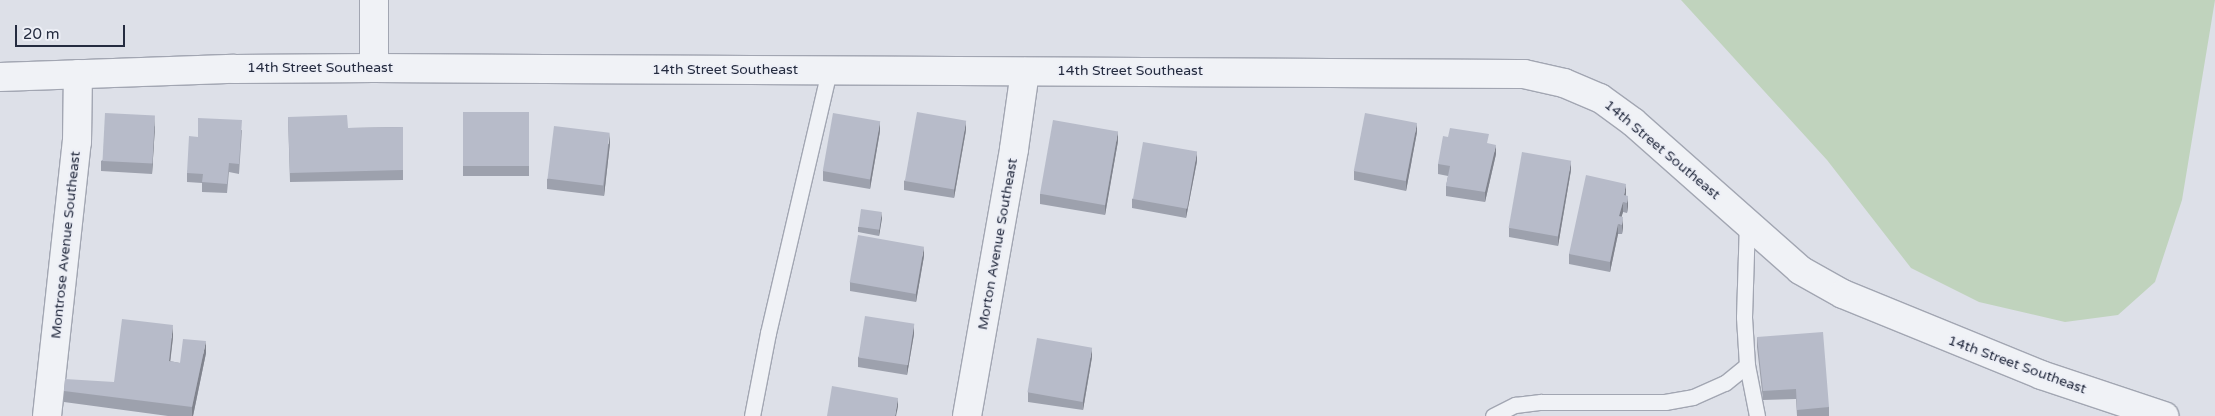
<!DOCTYPE html>
<html>
<head>
<meta charset="utf-8">
<style>
  body { margin:0 }
  #map { position:relative; width:2215px; height:416px; overflow:hidden; background:#dde0e8; font-family:"Varela Round",sans-serif }
  div>[style] { position:absolute }
  [style*='--x'] { left:calc(var(--x)*1px); top:calc(var(--y)*1px); width:calc(var(--w)*1px); rotate:calc(var(--a)*1deg) }
  .green>* { inset:0; background:#c0d3bd }
  .roads { filter:drop-shadow(1px 0 #a2a6b2) drop-shadow(-1px 0 #a2a6b2) drop-shadow(0 1px #a2a6b2) drop-shadow(0 -1px #a2a6b2) }
  .service>* { height:15px; margin:-7.5px; padding:0 7.5px; transform-origin:7.5px; border-radius:7.5px; background:#f0f2f6 }
  .minor>* { height:28px; margin:-14px; padding:0 14px; transform-origin:14px; border-radius:14px; background:#f0f2f6 }
  .wall>* { inset:0; background:#9da1ad; transform-origin:0 0 }
  .shaded-wall>* { inset:0; background:#80838d }
  .building>* { inset:0; background:#b7bbc9; transform-origin:0 0 }
  span { translate:-50% -50%; white-space:nowrap; text-align:center; line-height:1.15; -webkit-text-stroke:4px #edeff6; paint-order:stroke }
  .street-label { font-size:14px; color:#252c40 }
  .scale { position:absolute; left:15px; top:25px; width:110px; height:22px; box-sizing:border-box; border:2px solid #252c40; border-top:0; padding-left:6px; font-size:15px; line-height:18px; white-space:nowrap; color:#252c40; -webkit-text-stroke:4px #edeff6; paint-order:stroke }
</style>
</head>
<body>
<div id="map">
  <div class="green">
    <div style="clip-path:polygon(1681px 0,2215px 0,2182px 200px,2155px 282px,2118px 315px,2065px 322px,1979px 302px,1911px 268px,1827px 160px)"></div>
  </div>
  <div class="roads">
    <div class="service">
      <div style="--x:1747;--y:365;--w:52;--a:78.9"></div>
      <div style="--x:752;--y:416;--w:85;--a:-79.1"></div>
      <div style="--x:768;--y:333;--w:270;--a:-76.9"></div>
      <div style="--x:1493;--y:416;--w:25;--a:-27"></div>
      <div style="--x:1515;--y:405;--w:26;--a:-7"></div>
      <div style="--x:1541;--y:402;--w:124;--a:0"></div>
      <div style="--x:1665;--y:402;--w:28;--a:-10"></div>
      <div style="--x:1693;--y:397;--w:35;--a:-24"></div>
      <div style="--x:1725;--y:383;--w:28;--a:-39"></div>
      <div style="--x:1747;--y:365;--w:48;--a:-93.6"></div>
      <div style="--x:1744;--y:317;--w:94;--a:-88.2"></div>
    </div>
    <div class="minor">
      <div style="--x:374;--y:68;--w:68;--a:-90"></div>
      <div style="--x:0;--y:77;--w:234;--a:-2"></div>
      <div style="--x:234;--y:69;--w:140;--a:-0.4"></div>
      <div style="--x:374;--y:68;--w:1150;--a:0.3"></div>
      <div style="--x:1524;--y:74;--w:41;--a:12.7"></div>
      <div style="--x:1564;--y:83;--w:39;--a:23"></div>
      <div style="--x:1600;--y:98;--w:41;--a:36"></div>
      <div style="--x:1633;--y:122;--w:223;--a:41.5"></div>
      <div style="--x:1800;--y:270;--w:49;--a:29.2"></div>
      <div style="--x:1843;--y:294;--w:214;--a:22.2"></div>
      <div style="--x:2041;--y:375;--w:130;--a:18.4"></div>
      <div style="--x:47;--y:416;--w:276;--a:-83.8"></div>
      <div style="--x:77;--y:142;--w:68;--a:-89.2"></div>
      <div style="--x:967;--y:416;--w:271;--a:-80"></div>
      <div style="--x:1014;--y:149;--w:78;--a:-81.9"></div>
    </div>
  </div>
  <div class="wall">
    <div style="left:463px;top:112px;width:66px;height:64px"></div>
    <div style="clip-path:polygon(288px 117px,348px 128px,403px 127px,403px 180px,290px 182px)"></div>
    <div style="clip-path:polygon(155px 126px,152px 174px,101px 171px,101px 161px)"></div>
    <div style="clip-path:polygon(242px 130px,239px 174px,229px 172px,227px 193px,202px 192px,202px 183px,187px 182px,187px 173px,198px 137px)"></div>
    <div style="clip-path:polygon(966px 130px,954px 198px,904px 190px,904px 181px)"></div>
    <div style="clip-path:polygon(880px 131px,870px 189px,823px 181px,823px 171px)"></div>
    <div style="clip-path:polygon(1417px 132px,1406px 191px,1354px 180px,1354px 171px)"></div>
    <div style="clip-path:polygon(1118px 141px,1105px 215px,1040px 204px,1040px 194px)"></div>
    <div style="clip-path:polygon(610px 143px,604px 196px,547px 189px,547px 179px)"></div>
    <div style="clip-path:polygon(1489px 144px,1496px 154px,1485px 202px,1446px 196px,1446px 186px,1448px 176px,1438px 174px,1438px 164px)"></div>
    <div style="clip-path:polygon(1197px 161px,1186px 218px,1132px 208px,1132px 199px)"></div>
    <div style="clip-path:polygon(1571px 170px,1558px 246px,1509px 237px,1509px 228px)"></div>
    <div style="clip-path:polygon(1626px 194px,1626px 196px,1628px 206px,1627px 213px,1623px 212px,1621px 217px,1623px 227px,1622px 234px,1618px 234px,1610px 272px,1569px 264px,1569px 254px)"></div>
    <div style="clip-path:polygon(882px 218px,879px 236px,858px 232px,858px 227px)"></div>
    <div style="clip-path:polygon(924px 256px,916px 302px,850px 291px,850px 282px)"></div>
    <div style="clip-path:polygon(914px 334px,907px 375px,858px 367px,858px 357px)"></div>
    <div style="clip-path:polygon(173px 337px,170px 361px,180px 363px,206px 353px,193px 416px,168px 416px,64px 402px,64px 391px,114px 382px)"></div>
    <div style="clip-path:polygon(1757px 337px,1829px 407px,1829px 416px,1797px 416px,1796px 399px,1763px 400px,1757px 347px)"></div>
    <div style="clip-path:polygon(1092px 357px,1083px 410px,1028px 402px,1028px 392px)"></div>
  </div>
  <div class="shaded-wall">
    <div style="clip-path:polygon(155px 116px,155px 126px,152px 174px,152px 164px)"></div>
    <div style="clip-path:polygon(880px 121px,880px 131px,870px 189px,870px 179px)"></div>
    <div style="clip-path:polygon(966px 121px,966px 130px,954px 198px,954px 189px)"></div>
    <div style="clip-path:polygon(1417px 123px,1417px 132px,1406px 191px,1406px 181px)"></div>
    <div style="clip-path:polygon(1118px 131px,1118px 141px,1105px 215px,1105px 206px)"></div>
    <div style="clip-path:polygon(610px 133px,610px 143px,604px 196px,604px 186px)"></div>
    <div style="clip-path:polygon(1496px 145px,1496px 154px,1485px 202px,1485px 192px)"></div>
    <div style="clip-path:polygon(1197px 152px,1197px 161px,1186px 218px,1186px 208px)"></div>
    <div style="clip-path:polygon(1571px 161px,1571px 170px,1558px 246px,1558px 236px)"></div>
    <div style="clip-path:polygon(1626px 184px,1626px 194px,1624px 203px,1624px 195px)"></div>
    <div style="clip-path:polygon(1628px 196px,1628px 206px,1627px 213px,1627px 203px)"></div>
    <div style="clip-path:polygon(1623px 202px,1623px 212px,1619px 226px,1619px 216px)"></div>
    <div style="clip-path:polygon(882px 212px,882px 218px,879px 236px,879px 231px)"></div>
    <div style="clip-path:polygon(1623px 217px,1623px 227px,1622px 234px,1622px 225px)"></div>
    <div style="clip-path:polygon(1618px 224px,1618px 234px,1610px 272px,1610px 262px)"></div>
    <div style="clip-path:polygon(924px 247px,924px 256px,916px 302px,916px 293px)"></div>
    <div style="clip-path:polygon(914px 324px,914px 334px,907px 375px,907px 366px)"></div>
    <div style="clip-path:polygon(173px 325px,173px 337px,169px 373px,169px 361px)"></div>
    <div style="clip-path:polygon(206px 341px,206px 353px,193px 416px,192px 416px,192px 407px)"></div>
    <div style="clip-path:polygon(1092px 348px,1092px 357px,1083px 410px,1083px 401px)"></div>
    <div style="clip-path:polygon(898px 398px,898px 407px,896px 416px,895px 416px)"></div>
  </div>
  <div class="building">
    <div style="left:463px;top:112px;width:66px;height:54px"></div>
    <div style="left:917px;top:112px;width:50px;height:70px;rotate:10deg"></div>
    <div style="left:105px;top:113px;width:50px;height:48px;rotate:3deg"></div>
    <div style="left:833px;top:113px;width:48px;height:59px;rotate:10deg"></div>
    <div style="left:1365px;top:113px;width:53px;height:59px;rotate:11deg"></div>
    <div style="clip-path:polygon(347px 115px,348px 128px,403px 127px,403px 170px,290px 173px,288px 117px)"></div>
    <div style="clip-path:polygon(198px 118px,242px 120px,239px 164px,229px 163px,227px 184px,202px 182px,203px 174px,187px 173px,189px 136px,198px 137px)"></div>
    <div style="left:1053px;top:120px;width:66px;height:75px;rotate:10deg"></div>
    <div style="left:554px;top:126px;width:56px;height:53px;rotate:7deg"></div>
    <div style="clip-path:polygon(1450px 128px,1489px 134px,1487px 143px,1496px 145px,1485px 192px,1446px 186px,1450px 166px,1438px 164px,1443px 136px,1448px 137px)"></div>
    <div style="left:1143px;top:142px;width:55px;height:58px;rotate:10deg"></div>
    <div style="left:1522px;top:152px;width:50px;height:77px;rotate:10deg"></div>
    <div style="clip-path:polygon(1586px 175px,1626px 184px,1624px 195px,1628px 196px,1627px 203px,1623px 202px,1619px 216px,1623px 217px,1622px 225px,1618px 224px,1610px 262px,1569px 254px)"></div>
    <div style="left:861px;top:209px;width:21px;height:18px;rotate:8deg"></div>
    <div style="left:858px;top:235px;width:67px;height:48px;rotate:10deg"></div>
    <div style="left:865px;top:316px;width:50px;height:42px;rotate:9deg"></div>
    <div style="clip-path:polygon(122px 319px,173px 325px,169px 361px,180px 363px,183px 339px,206px 341px,192px 407px,64px 391px,65px 379px,114px 382px)"></div>
    <div style="clip-path:polygon(1823px 332px,1829px 407px,1797px 410px,1796px 389px,1763px 391px,1757px 337px)"></div>
    <div style="left:1037px;top:338px;width:56px;height:55px;rotate:10deg"></div>
    <div style="clip-path:polygon(832px 386px,898px 398px,895px 416px,827px 416px)"></div>
  </div>
  <div class="street-label">
    <span style="left:320px;top:68px">14th Street Southeast</span>
    <span style="left:725px;top:70px">14th Street Southeast</span>
    <span style="left:1130px;top:71px">14th Street Southeast</span>
    <span style="left:1662px;top:150px;rotate:40deg">14th Street Southeast</span>
    <span style="left:998px;top:244px;rotate:-80deg">Morton Avenue Southeast</span>
    <span style="left:66px;top:245px;rotate:-84deg">Montrose Avenue Southeast</span>
    <span style="left:2017px;top:365px;rotate:20deg">14th Street Southeast</span>
  </div>
  <div class="scale">20 m</div>
</div>
</body>
</html>
